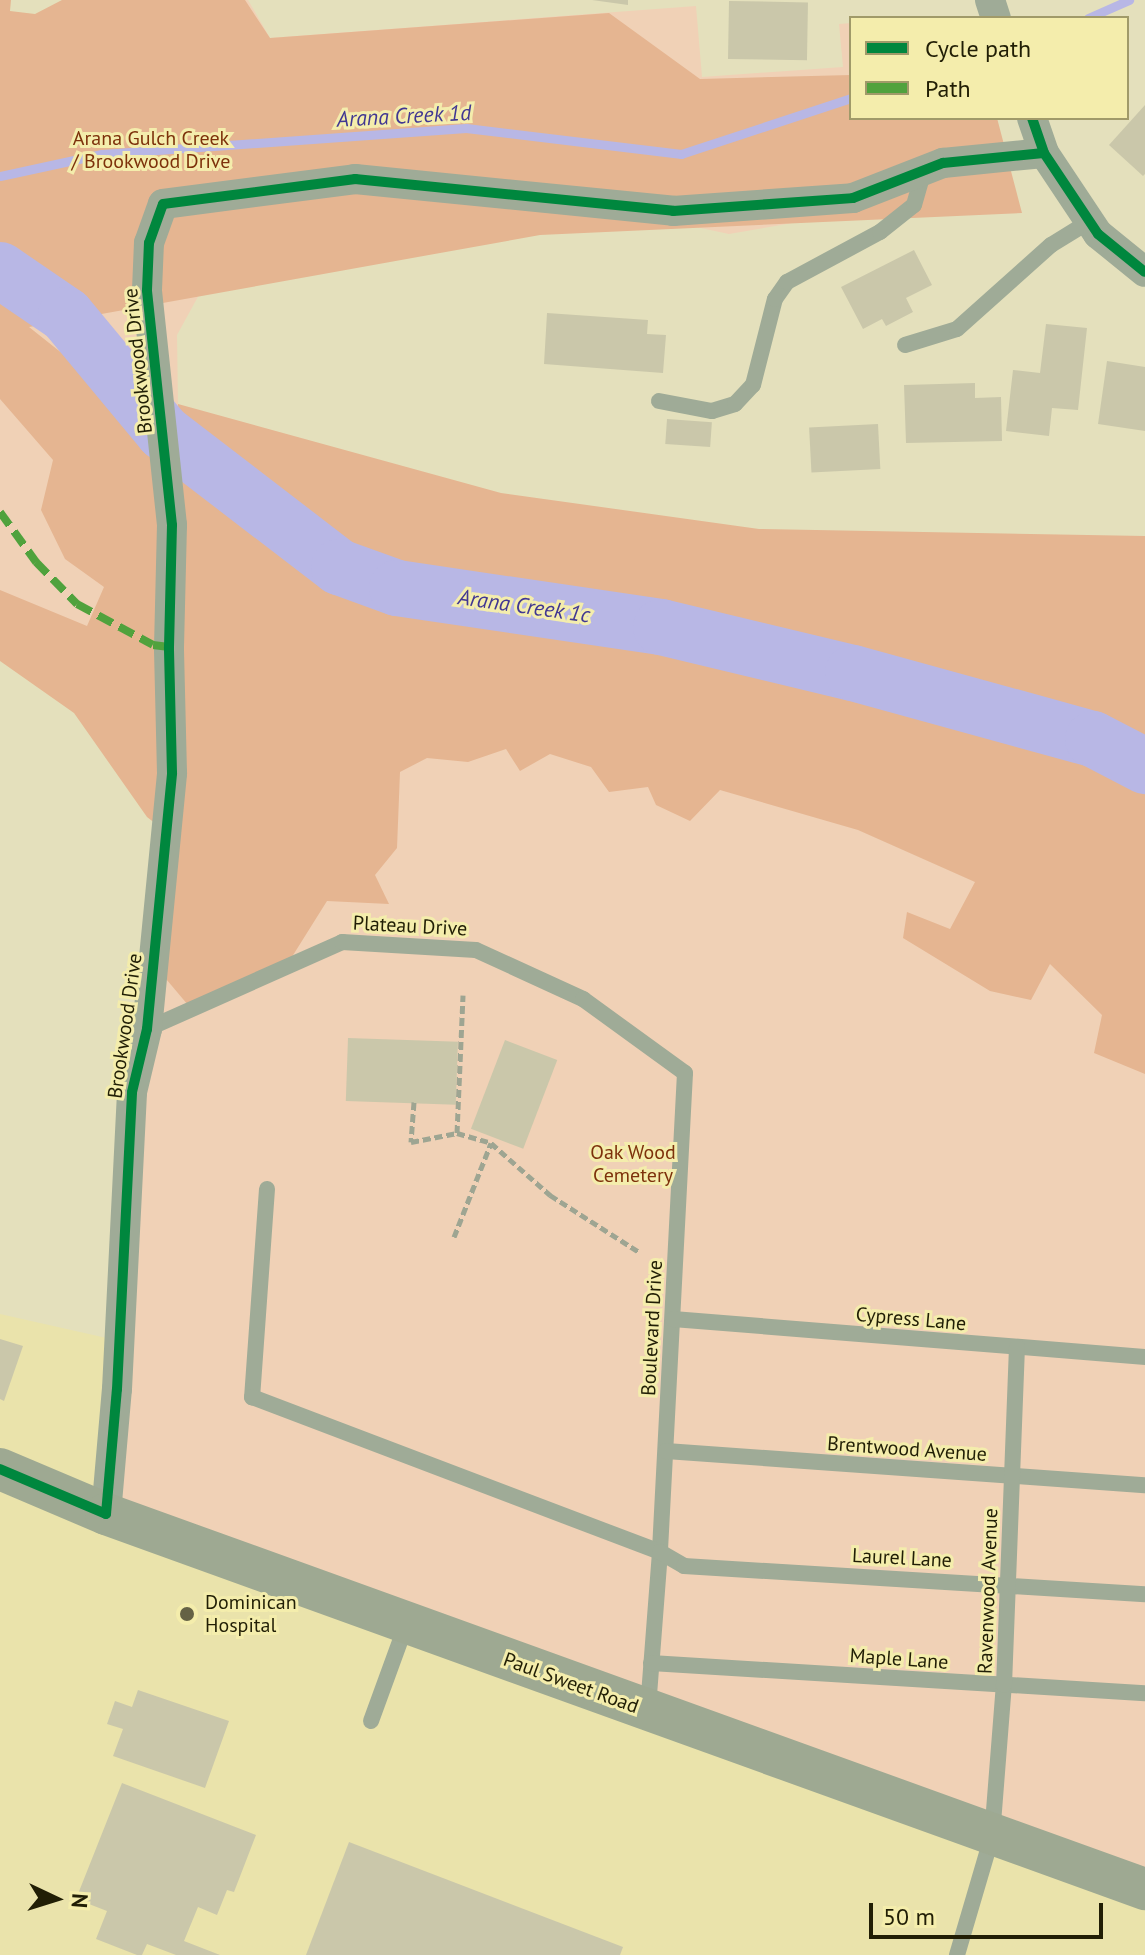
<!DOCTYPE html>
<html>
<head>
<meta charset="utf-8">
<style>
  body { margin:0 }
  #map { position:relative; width:1145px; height:1955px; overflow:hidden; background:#e4e0bc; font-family:"PT Sans",sans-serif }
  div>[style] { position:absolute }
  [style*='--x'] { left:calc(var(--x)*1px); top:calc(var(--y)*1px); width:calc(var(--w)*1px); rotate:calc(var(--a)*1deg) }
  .built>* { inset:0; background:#eae3ab }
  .green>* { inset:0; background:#f0d1b6 }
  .forest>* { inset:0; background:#e5b591 }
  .stream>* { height:9px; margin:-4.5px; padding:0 4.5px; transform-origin:4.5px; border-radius:4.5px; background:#b8b7e5 }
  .river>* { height:56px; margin:-28px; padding:0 28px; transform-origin:28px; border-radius:28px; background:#b8b7e5 }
  .building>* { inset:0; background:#cac7aa; transform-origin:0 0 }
  .path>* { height:5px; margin-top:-2.5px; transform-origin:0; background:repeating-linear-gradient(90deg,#9ea592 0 8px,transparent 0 12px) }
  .lane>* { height:16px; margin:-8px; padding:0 8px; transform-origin:8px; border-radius:8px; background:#9fab97 }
  .street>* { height:30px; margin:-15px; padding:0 15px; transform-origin:15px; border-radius:15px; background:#9fab97 }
  .secondary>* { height:42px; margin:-21px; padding:0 21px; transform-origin:21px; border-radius:21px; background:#9ea992 }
  .quiet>* { height:8px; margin-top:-4px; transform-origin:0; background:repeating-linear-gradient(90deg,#50a23d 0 16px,transparent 0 24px) }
  .cycleway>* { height:10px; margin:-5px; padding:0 5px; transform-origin:5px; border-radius:5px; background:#00873e }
  .dots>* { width:22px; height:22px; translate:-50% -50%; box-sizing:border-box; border:4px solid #f4edac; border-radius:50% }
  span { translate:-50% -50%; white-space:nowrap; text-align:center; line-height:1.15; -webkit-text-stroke:6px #f4edac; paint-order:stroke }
  .park-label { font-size:20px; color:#7d310b }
  .street-label { font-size:20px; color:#211e05 }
  .poi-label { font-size:20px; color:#211e05 }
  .left { translate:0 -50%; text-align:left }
  .water-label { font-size:22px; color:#413792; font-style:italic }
  .legend { position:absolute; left:849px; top:16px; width:280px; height:104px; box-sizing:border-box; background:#f4edac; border:2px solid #a09a69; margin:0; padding:10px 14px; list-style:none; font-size:24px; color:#211e05 }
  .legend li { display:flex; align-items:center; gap:16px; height:40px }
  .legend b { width:40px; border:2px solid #a09a69 }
  .north { position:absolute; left:16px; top:1859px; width:80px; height:80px; -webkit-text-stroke:6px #f4edac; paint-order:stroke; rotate:94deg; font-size:22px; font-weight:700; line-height:32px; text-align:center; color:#211e05 }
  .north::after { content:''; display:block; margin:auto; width:28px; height:36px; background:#211e05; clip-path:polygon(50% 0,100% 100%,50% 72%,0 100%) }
  .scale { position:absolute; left:869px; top:1903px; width:234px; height:36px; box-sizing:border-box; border:4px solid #211e05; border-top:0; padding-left:10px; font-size:24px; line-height:28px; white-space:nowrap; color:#211e05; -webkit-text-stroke:6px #f4edac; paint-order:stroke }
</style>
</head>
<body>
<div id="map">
  <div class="built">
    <div style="clip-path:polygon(0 1314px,111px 1339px,1145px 1900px,1145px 1955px,0 1955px)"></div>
  </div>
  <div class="green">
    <div style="clip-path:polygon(62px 0,248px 0,270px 38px,696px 6px,702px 77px,843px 67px,839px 24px,851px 23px,851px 118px,1001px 187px,729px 234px,483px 182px,200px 293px,177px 335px,178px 404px,475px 609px,1145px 734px,1145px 1900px,102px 1509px,152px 958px,157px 693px,0 633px,0 304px)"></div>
  </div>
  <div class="forest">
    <div style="clip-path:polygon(0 0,11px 0,10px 11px,35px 14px,62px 0,245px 0,270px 38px,609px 13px,700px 79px,851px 75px,851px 118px,997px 118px,1022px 213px,540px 235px,29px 327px,180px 447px,178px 404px,501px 493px,759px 529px,1145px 536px,1145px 1074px,1094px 1053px,1102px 1015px,1050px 964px,1031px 1000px,990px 991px,903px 938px,907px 912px,950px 929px,975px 882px,858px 830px,720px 790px,690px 821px,656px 805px,648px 787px,609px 792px,591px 767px,550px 754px,520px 771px,506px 749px,468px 762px,427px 758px,400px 772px,397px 848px,375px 875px,389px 904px,327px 901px,290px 960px,188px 1005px,161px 973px,178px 841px,147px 817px,74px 713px,0 661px,0 590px,87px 626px,104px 587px,65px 559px,41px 510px,53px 460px,0 399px)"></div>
  </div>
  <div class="stream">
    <div style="--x:1088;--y:18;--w:45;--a:-23.7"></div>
    <div style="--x:0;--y:176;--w:104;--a:-12.2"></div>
    <div style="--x:102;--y:154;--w:365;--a:-4.1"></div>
    <div style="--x:466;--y:128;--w:217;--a:6.9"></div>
    <div style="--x:681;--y:154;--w:179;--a:-18.2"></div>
  </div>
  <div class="river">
    <div style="--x:0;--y:270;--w:80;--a:34.3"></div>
    <div style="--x:66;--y:315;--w:152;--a:50.3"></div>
    <div style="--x:163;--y:432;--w:222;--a:37.5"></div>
    <div style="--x:339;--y:567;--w:62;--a:19.9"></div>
    <div style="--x:397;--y:588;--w:267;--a:8.4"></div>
    <div style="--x:661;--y:627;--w:197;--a:13.5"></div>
    <div style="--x:853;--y:673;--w:249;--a:15.4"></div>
    <div style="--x:1093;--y:739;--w:59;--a:27.4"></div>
  </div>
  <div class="building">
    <div style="clip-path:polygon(592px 0,628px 0,628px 5px)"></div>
    <div style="left:729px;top:1px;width:79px;height:58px;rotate:1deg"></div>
    <div style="clip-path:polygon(1145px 105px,1145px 174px,1143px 176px,1109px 145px)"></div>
    <div style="clip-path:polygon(914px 250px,932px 285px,906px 298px,913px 312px,886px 326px,882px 319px,863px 329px,841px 287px)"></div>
    <div style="clip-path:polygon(547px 313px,648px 320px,647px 334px,666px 335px,663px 373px,544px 364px)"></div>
    <div style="clip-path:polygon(1046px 324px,1087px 328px,1078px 410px,1052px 408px,1049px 436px,1006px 431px,1013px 370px,1040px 373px)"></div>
    <div style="clip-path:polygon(1107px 361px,1145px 367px,1145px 431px,1098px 424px)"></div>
    <div style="clip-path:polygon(975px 383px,975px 398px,1001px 397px,1002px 441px,906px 443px,904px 385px)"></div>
    <div style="left:667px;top:419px;width:45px;height:25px;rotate:4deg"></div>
    <div style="left:878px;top:424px;width:45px;height:69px;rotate:87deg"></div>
    <div style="left:348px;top:1038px;width:110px;height:63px;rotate:2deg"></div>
    <div style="left:505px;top:1040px;width:56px;height:95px;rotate:21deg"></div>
    <div style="clip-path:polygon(0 1339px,23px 1346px,4px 1401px,0 1399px)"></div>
    <div style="clip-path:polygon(138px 1690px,229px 1721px,205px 1788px,113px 1756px,123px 1729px,107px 1724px,115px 1701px,132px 1707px)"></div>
    <div style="clip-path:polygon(122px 1783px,256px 1835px,234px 1892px,227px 1890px,217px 1915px,198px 1907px,184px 1941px,220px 1955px,176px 1955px,147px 1944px,142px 1955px,137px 1955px,96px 1939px,107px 1911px,76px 1899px)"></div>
    <div style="clip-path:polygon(349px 1842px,623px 1947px,620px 1955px,306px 1955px)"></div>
  </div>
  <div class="path">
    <div style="--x:414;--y:1102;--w:40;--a:94.3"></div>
    <div style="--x:411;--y:1142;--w:47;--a:-11.1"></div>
    <div style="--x:457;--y:1133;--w:35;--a:16"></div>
    <div style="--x:491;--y:1143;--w:79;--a:41.4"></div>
    <div style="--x:550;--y:1195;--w:106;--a:32.6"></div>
    <div style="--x:457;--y:1133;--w:138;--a:-87.5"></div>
    <div style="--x:454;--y:1237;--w:101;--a:-68.5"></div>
  </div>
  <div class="lane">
    <div style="--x:905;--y:345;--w:54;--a:-17.1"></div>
    <div style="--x:957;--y:329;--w:126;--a:-41.8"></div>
    <div style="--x:1051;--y:245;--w:46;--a:-31.6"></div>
    <div style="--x:659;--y:401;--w:54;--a:10.7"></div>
    <div style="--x:712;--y:411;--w:24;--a:-17"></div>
    <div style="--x:735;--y:404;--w:26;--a:-47"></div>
    <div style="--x:753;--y:385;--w:89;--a:-75.7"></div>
    <div style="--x:775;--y:299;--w:21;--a:-55"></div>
    <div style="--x:787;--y:282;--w:106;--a:-28.3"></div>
    <div style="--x:880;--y:232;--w:43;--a:-38.5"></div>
    <div style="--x:914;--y:205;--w:33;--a:-74"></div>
    <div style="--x:147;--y:1029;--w:214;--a:-24"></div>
    <div style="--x:342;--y:942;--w:134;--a:3.4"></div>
    <div style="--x:476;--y:950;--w:118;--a:24.6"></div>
    <div style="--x:583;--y:999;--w:126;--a:36"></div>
    <div style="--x:685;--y:1073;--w:480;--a:93"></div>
    <div style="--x:660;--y:1552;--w:157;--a:94.4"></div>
    <div style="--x:267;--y:1189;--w:209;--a:94.1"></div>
    <div style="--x:252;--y:1397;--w:436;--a:20.8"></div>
    <div style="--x:660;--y:1552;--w:28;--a:30"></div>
    <div style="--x:684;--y:1566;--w:462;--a:3.5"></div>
    <div style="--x:673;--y:1319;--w:474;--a:4.6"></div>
    <div style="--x:666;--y:1451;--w:480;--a:4.1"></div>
    <div style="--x:651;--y:1663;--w:495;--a:3.5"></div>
    <div style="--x:371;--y:1721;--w:102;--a:-70"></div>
    <div style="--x:957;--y:1955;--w:124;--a:-73.6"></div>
    <div style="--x:992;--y:1836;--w:151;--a:-85.5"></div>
    <div style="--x:1004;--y:1685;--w:338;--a:-87.8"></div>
  </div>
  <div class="street">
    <div style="--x:990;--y:0;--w:19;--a:72"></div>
    <div style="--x:1032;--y:118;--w:37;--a:71"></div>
    <div style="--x:1044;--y:153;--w:97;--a:56.3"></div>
    <div style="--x:1098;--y:234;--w:60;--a:39"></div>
    <div style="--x:106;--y:1514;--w:125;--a:-85"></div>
    <div style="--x:117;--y:1389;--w:297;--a:-87.1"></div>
    <div style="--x:132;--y:1092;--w:65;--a:-76.6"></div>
    <div style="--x:147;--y:1029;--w:257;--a:-84.4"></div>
    <div style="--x:172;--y:773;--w:126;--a:-91.4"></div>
    <div style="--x:169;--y:647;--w:122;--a:-88.6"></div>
    <div style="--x:172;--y:525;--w:236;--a:-96.1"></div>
    <div style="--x:147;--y:290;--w:47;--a:-87.6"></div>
    <div style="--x:149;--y:243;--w:41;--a:-70.3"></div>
    <div style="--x:163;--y:204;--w:194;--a:-7.4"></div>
    <div style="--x:355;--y:179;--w:320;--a:5.7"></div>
    <div style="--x:673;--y:211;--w:180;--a:-4.1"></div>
    <div style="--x:853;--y:198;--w:97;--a:-21.3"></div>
    <div style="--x:943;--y:163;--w:101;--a:-5.7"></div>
  </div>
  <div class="secondary">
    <div style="--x:0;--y:1469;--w:115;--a:23"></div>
    <div style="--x:106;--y:1514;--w:1105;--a:19.85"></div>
  </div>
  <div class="quiet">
    <div style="--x:0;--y:512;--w:62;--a:54.2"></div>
    <div style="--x:36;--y:562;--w:59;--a:45.7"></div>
    <div style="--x:77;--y:604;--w:86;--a:28.3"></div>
    <div style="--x:153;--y:645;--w:16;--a:7"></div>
  </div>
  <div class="cycleway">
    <div style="--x:1032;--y:118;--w:37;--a:71"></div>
    <div style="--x:1044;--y:153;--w:97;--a:56.3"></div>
    <div style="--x:1098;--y:234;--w:60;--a:39"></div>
    <div style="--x:0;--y:1469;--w:115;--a:23"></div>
    <div style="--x:106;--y:1514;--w:125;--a:-85"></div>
    <div style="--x:117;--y:1389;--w:297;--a:-87.1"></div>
    <div style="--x:132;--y:1092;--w:65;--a:-76.6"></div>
    <div style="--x:147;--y:1029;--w:257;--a:-84.4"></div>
    <div style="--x:172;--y:773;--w:126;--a:-91.4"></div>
    <div style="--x:169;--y:647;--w:122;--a:-88.6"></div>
    <div style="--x:172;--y:525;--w:236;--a:-96.1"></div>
    <div style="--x:147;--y:290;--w:47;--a:-87.6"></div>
    <div style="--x:149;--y:243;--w:41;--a:-70.3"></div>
    <div style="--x:163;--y:204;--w:194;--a:-7.4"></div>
    <div style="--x:355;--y:179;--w:320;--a:5.7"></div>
    <div style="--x:673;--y:211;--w:180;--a:-4.1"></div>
    <div style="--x:853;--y:198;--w:97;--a:-21.3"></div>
    <div style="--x:943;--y:163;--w:101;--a:-5.7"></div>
  </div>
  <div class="dots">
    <div style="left:187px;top:1614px;background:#656245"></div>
  </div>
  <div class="park-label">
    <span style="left:151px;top:150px">Arana Gulch Creek<br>/ Brookwood Drive</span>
    <span style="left:633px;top:1164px">Oak Wood<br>Cemetery</span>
  </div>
  <div class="street-label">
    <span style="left:138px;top:361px;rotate:-96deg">Brookwood Drive</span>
    <span style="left:410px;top:926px;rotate:3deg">Plateau Drive</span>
    <span style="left:125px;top:1026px;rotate:-82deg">Brookwood Drive</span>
    <span style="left:911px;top:1319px;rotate:5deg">Cypress Lane</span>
    <span style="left:652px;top:1328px;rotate:-87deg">Boulevard Drive</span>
    <span style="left:907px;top:1449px;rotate:4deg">Brentwood Avenue</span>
    <span style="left:902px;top:1558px;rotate:3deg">Laurel Lane</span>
    <span style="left:988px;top:1591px;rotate:-88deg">Ravenwood Avenue</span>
    <span style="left:899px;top:1659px;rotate:4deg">Maple Lane</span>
    <span style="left:571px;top:1683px;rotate:20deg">Paul Sweet Road</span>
  </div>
  <div class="poi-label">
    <span class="left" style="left:205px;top:1614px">Dominican<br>Hospital</span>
  </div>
  <div class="water-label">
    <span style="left:404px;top:116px;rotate:-3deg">Arana Creek 1d</span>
    <span style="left:524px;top:606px;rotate:8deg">Arana Creek 1c</span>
  </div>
  <ul class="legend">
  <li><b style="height:10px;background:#00873e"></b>Cycle path</li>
  <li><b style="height:10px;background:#50a23d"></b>Path</li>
  </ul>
  <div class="north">N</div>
  <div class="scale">50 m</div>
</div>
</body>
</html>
